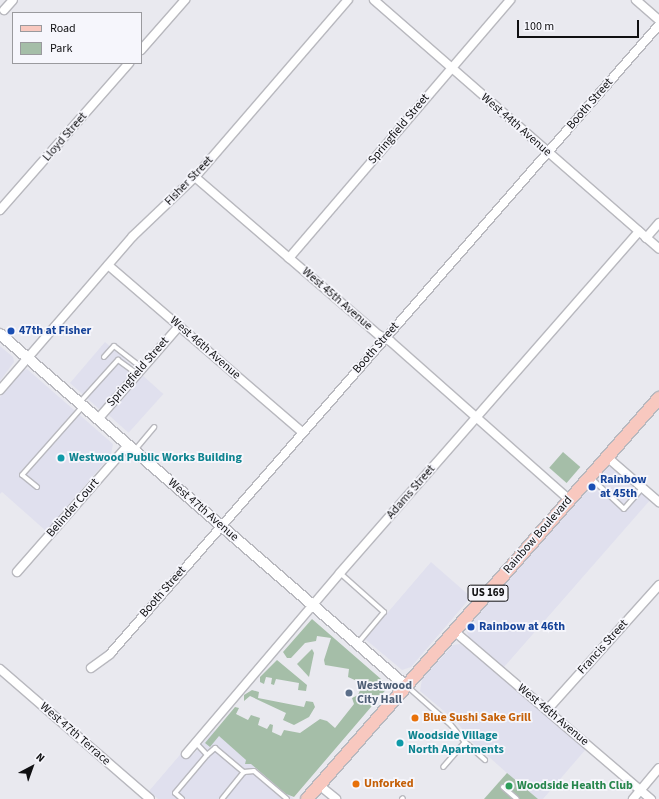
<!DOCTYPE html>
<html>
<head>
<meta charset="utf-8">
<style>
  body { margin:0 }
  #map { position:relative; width:659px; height:799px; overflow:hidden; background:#e9e9ef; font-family:"Source Sans 3",sans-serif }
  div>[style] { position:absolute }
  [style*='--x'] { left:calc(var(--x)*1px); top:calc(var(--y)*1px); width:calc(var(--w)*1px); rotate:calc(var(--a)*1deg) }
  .built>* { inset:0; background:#e0e0ee; transform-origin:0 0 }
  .green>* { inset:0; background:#a5bea8; transform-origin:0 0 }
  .roads { filter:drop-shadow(1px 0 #b8b8be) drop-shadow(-1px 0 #b8b8be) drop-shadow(0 1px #b8b8be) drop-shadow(0 -1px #b8b8be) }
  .service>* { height:4px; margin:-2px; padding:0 2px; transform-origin:2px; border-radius:2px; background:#fff }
  .minor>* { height:8px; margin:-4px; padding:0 4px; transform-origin:4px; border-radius:4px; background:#fff }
  .tertiary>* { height:10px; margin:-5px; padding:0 5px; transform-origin:5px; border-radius:5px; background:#fff }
  .primary>* { height:12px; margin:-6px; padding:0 6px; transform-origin:6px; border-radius:6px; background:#f8c8bf }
  .dots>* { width:11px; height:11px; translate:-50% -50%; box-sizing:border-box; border:2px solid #f6f6fc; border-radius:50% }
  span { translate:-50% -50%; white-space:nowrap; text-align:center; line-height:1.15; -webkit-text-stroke:3.5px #f6f6fc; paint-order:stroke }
  .shield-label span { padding:1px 3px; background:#f6f6fc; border:1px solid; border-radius:3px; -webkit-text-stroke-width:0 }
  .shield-label { font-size:11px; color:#101012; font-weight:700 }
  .street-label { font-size:12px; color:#101012 }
  .transit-label { font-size:12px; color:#164399; font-weight:700 }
  .left { translate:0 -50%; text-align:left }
  .culture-label { font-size:12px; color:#0d838f; font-weight:700 }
  .service-label { font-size:12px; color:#4e5e75; font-weight:700 }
  .food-label { font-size:12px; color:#c56008; font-weight:700 }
  .leisure-label { font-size:12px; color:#27864d; font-weight:700 }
  .legend { position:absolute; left:12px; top:12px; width:130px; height:52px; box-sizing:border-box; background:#f6f6fc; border:1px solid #9a9a9e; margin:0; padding:5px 7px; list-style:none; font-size:12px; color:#101012 }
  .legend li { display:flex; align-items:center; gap:8px; height:20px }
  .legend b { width:20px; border:1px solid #9a9a9e }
  .north { position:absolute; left:12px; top:747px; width:40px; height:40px; -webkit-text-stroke:3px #f6f6fc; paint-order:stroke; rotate:41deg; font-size:11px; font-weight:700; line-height:16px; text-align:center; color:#101012 }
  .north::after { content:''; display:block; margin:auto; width:14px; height:18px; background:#101012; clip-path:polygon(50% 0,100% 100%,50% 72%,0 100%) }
  .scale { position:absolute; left:517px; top:20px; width:122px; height:18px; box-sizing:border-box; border:2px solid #101012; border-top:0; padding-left:5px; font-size:12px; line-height:14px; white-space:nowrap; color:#101012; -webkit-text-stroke:3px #f6f6fc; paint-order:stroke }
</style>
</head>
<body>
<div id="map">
  <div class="built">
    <div style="clip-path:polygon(105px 342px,137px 370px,103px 408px,99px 409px,70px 383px)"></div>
    <div style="clip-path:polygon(0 346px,13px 357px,14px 362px,0 381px)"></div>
    <div style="clip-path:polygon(27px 369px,113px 444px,111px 455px,46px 531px,2px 492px,0 494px,0 397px,23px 371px)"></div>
    <div style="left:141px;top:374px;width:30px;height:52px;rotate:42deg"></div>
    <div style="clip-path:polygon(608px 467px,613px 467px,651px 499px,504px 667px,469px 638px,466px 629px)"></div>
    <div style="clip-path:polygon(431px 562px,471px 597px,411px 667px,402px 670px,365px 639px)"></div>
    <div style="clip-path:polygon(460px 644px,490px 664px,586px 749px,543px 799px,538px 799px,507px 773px,471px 741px,457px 722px,420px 691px,422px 679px,453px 645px)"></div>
    <div style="clip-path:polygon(214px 730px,294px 799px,158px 799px,149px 791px,185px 749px,193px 755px)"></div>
  </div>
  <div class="green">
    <div style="left:563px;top:452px;width:23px;height:21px;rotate:41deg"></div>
    <div style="clip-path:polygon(312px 619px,389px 686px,294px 797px,286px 794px,251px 764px,245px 764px,246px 760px,219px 736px,210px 747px,205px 743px,235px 707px,239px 708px,236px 714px,248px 720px,251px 715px,260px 718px,258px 725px,267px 729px,270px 724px,273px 725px,272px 732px,281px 736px,284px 730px,300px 733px,320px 719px,327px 721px,335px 728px,354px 704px,352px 698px,358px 695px,361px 688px,357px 681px,348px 677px,349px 669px,325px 665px,324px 660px,331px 638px,317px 636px,316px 641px,305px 643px,291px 658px,287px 658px,283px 652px)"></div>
    <div style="clip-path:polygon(312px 649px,314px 653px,309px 677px,297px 664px)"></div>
    <div style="clip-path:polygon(277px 660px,307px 685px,306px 691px,298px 690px,299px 683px,276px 679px,274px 685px,271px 684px,272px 678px,266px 677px,264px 684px,260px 682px,260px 677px)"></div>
    <div style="clip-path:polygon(252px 690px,259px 692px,258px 698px,304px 707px,306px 701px,313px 702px,315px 707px,309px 717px,294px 725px,283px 720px,286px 713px,250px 696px,244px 701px,244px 695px)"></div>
    <div style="clip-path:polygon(507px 773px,538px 799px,484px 799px)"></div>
  </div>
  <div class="roads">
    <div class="service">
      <div style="--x:104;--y:357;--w:15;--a:-48"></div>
      <div style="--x:114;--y:346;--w:36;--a:38"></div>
      <div style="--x:80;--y:402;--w:57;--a:-47.9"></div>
      <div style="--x:118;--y:360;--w:24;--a:36"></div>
      <div style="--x:135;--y:450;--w:30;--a:-50"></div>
      <div style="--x:591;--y:478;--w:45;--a:43.2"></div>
      <div style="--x:624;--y:509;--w:29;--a:-49"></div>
      <div style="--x:37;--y:487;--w:19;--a:-141"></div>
      <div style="--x:22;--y:475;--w:92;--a:-48.5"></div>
      <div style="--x:340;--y:573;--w:59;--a:41.6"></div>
      <div style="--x:384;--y:612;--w:40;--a:130"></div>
      <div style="--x:408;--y:687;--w:57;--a:41.5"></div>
      <div style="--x:451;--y:725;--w:22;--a:51"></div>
      <div style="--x:465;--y:742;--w:33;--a:131"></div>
      <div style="--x:465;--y:742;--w:27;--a:42"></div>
      <div style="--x:196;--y:743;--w:16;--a:47"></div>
      <div style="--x:207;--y:755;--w:11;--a:-41"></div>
      <div style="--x:215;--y:748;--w:38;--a:40"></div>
      <div style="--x:244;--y:772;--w:10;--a:-6"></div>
      <div style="--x:254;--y:771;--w:43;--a:40.3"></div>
      <div style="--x:503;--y:787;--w:18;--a:41"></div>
      <div style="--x:182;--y:799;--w:9;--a:-139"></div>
      <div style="--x:175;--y:793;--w:50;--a:-49.9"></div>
      <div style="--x:222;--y:799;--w:35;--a:-51"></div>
      <div style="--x:402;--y:799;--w:1;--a:-45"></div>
    </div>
    <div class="minor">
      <div style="--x:374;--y:0;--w:378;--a:41.1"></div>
      <div style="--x:636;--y:0;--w:30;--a:41"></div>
      <div style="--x:4;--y:10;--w:13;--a:-48"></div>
      <div style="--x:141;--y:50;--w:67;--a:-48.7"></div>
      <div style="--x:195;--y:177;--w:243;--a:40.7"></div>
      <div style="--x:379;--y:335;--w:13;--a:29"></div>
      <div style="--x:390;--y:341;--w:240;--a:41.5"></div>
      <div style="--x:0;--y:210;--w:196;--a:-48.7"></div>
      <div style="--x:646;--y:238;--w:20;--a:-49"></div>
      <div style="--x:289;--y:258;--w:340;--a:-49.4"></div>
      <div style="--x:108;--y:265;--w:256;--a:40.7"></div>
      <div style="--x:0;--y:390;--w:203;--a:-49.2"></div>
      <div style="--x:133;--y:236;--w:86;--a:-43.6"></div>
      <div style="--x:195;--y:177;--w:234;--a:-49.2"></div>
      <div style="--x:98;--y:419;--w:123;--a:-48.9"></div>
      <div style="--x:607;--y:457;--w:69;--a:40.9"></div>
      <div style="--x:17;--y:572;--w:169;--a:-48.8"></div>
      <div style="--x:454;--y:631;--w:259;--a:40.5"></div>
      <div style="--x:91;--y:668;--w:24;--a:-36"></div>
      <div style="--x:110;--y:654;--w:835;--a:-48.89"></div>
      <div style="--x:0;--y:669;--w:198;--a:40.9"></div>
      <div style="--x:547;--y:710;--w:168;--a:-48.1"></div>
      <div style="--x:186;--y:754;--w:238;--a:-49.6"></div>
      <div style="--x:340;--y:573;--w:454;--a:-48.8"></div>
      <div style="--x:319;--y:785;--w:22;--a:39"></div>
      <div style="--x:633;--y:799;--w:40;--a:-50"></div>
    </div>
    <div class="tertiary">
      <div style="--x:0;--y:334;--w:537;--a:40.93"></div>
    </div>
    <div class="primary">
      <div style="--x:307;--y:799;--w:534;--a:-48.72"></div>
    </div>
  </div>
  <div class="dots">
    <div style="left:11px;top:331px;background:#1a4fb4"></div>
    <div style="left:61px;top:458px;background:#0f9aa8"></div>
    <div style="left:592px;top:487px;background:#1a4fb4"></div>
    <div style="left:471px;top:627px;background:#1a4fb4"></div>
    <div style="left:349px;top:693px;background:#5c6f8a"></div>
    <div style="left:415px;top:718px;background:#e8710a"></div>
    <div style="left:400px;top:743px;background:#0f9aa8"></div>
    <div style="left:356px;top:784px;background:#e8710a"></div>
    <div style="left:509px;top:786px;background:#2e9e5b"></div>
  </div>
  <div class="shield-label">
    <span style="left:488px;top:593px">US 169</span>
  </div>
  <div class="street-label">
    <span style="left:590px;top:104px;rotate:-49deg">Booth Street</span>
    <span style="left:516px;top:125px;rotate:41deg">West 44th Avenue</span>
    <span style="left:399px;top:129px;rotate:-50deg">Springfield Street</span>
    <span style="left:65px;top:137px;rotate:-49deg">Lloyd Street</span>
    <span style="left:189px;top:181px;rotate:-46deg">Fisher Street</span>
    <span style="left:337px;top:299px;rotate:41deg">West 45th Avenue</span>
    <span style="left:205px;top:348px;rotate:41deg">West 46th Avenue</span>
    <span style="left:376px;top:348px;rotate:-49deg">Booth Street</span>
    <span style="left:138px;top:372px;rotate:-49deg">Springfield Street</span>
    <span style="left:411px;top:492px;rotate:-49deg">Adams Street</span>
    <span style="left:73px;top:508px;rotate:-49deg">Belinder Court</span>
    <span style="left:203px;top:510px;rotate:41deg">West 47th Avenue</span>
    <span style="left:538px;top:535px;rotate:-49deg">Rainbow Boulevard</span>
    <span style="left:163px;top:592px;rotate:-49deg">Booth Street</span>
    <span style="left:603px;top:647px;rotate:-48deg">Francis Street</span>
    <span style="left:553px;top:715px;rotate:40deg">West 46th Avenue</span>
    <span style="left:75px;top:734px;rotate:41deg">West 47th Terrace</span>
  </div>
  <div class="transit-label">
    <span class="left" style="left:19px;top:331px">47th at Fisher</span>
    <span class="left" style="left:600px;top:487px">Rainbow<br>at 45th</span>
    <span class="left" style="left:479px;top:627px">Rainbow at 46th</span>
  </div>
  <div class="culture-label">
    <span class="left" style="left:69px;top:458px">Westwood Public Works Building</span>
    <span class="left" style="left:408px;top:743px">Woodside Village<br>North Apartments</span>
  </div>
  <div class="service-label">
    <span class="left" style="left:357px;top:693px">Westwood<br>City Hall</span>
  </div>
  <div class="food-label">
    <span class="left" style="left:423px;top:718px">Blue Sushi Sake Grill</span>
    <span class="left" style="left:364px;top:784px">Unforked</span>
  </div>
  <div class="leisure-label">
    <span class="left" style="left:517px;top:786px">Woodside Health Club</span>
  </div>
  <ul class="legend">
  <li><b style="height:5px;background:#f8c8bf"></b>Road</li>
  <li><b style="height:11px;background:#a5bea8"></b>Park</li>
  </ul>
  <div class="north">N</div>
  <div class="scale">100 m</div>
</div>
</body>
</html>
